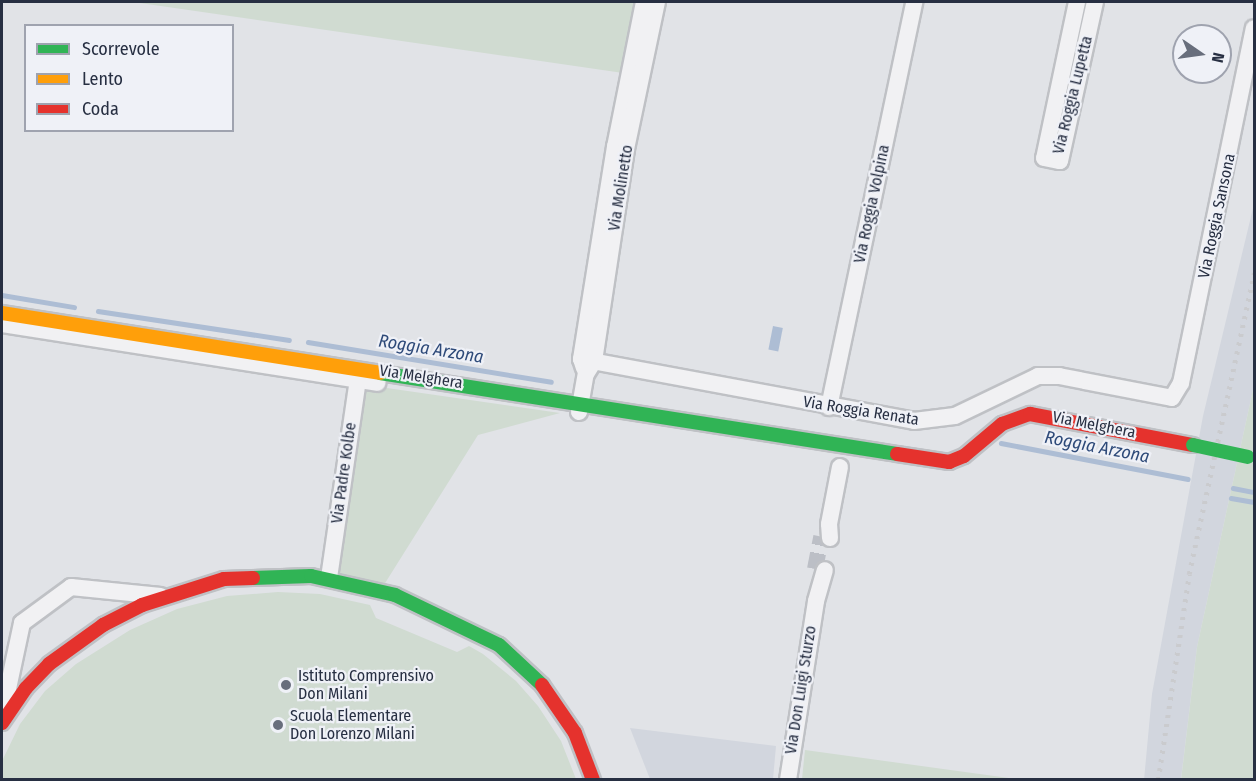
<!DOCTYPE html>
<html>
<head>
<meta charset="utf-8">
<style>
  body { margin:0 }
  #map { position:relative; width:1256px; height:781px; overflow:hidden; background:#e1e3e7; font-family:"Fira Sans Condensed",sans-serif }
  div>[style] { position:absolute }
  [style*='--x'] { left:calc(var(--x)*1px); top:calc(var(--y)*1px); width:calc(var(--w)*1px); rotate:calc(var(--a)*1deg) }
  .built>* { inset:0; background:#d2d6de }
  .green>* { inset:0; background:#d0dbd1 }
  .water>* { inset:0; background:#adbdd4; transform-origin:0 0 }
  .stream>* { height:4.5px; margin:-2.25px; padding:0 2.25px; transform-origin:2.25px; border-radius:2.25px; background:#adbdd4 }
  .street-tunnel>* { height:16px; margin-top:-8px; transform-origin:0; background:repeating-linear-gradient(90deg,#bcbfc6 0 16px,transparent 0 24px) }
  .roads { filter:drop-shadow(2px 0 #bfc1c5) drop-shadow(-2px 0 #bfc1c5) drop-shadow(0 2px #bfc1c5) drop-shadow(0 -2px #bfc1c5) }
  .street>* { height:16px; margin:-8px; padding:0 8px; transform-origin:8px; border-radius:8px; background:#f1f1f3 }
  .fast>* { height:14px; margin:-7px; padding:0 7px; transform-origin:7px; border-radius:7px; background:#30b455 }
  .slow>* { height:14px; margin:-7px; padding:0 7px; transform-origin:7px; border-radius:7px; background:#ff9f0a }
  .jam>* { height:14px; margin:-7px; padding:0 7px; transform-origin:7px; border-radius:7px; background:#e5322d }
  .rail>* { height:4.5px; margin-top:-2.25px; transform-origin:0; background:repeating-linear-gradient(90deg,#cacbce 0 3px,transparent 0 9px) }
  .fast-bridge>* { height:14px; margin:-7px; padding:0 7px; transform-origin:7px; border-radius:7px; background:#30b455 }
  .dots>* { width:16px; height:16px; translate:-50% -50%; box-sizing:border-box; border:3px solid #eff1f7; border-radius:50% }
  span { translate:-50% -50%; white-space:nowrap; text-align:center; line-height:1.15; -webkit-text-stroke:4.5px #eff1f7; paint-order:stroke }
  .street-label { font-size:16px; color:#272f42 }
  .poi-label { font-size:16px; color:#272f42 }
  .left { translate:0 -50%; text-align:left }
  .water-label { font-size:18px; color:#2e4a79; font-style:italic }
  .frame { position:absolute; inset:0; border:3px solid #272f42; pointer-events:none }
  .legend { position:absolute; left:24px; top:24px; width:210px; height:108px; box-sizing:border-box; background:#eff1f7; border:2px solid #9fa3af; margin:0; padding:8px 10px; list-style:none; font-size:18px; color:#272f42 }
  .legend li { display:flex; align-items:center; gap:12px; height:30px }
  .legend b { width:30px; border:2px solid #9fa3af }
  .north { position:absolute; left:1172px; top:24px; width:60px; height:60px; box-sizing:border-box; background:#eff1f7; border:2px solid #9fa3af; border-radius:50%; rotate:103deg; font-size:16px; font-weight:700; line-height:24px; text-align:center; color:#272f42 }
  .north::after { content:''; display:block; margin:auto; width:21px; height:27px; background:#686e7c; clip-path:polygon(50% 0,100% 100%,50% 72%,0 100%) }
</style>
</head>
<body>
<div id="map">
  <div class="built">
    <div style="clip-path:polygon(1254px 204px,1254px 385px,1197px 647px,1181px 779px,1144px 780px,1152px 694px,1203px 416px)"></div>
    <div style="clip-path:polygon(630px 728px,776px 746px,773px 779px,650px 779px)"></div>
  </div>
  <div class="green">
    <div style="clip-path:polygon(133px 2px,637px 2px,623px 73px)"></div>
    <div style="clip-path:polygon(366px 385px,560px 413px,478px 435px,382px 588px,337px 577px)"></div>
    <div style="clip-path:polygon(1254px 385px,1254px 779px,1181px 780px,1197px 647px)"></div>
    <div style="clip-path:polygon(278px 592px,320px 594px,370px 605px,376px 618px,457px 652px,469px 646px,483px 654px,516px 681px,538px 706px,561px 741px,576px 779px,2px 779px,2px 761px,20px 724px,45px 691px,76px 664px,130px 630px,177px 609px,227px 596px)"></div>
    <div style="clip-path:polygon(805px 750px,1016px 779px,802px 779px)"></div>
  </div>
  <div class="water">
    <div style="left:773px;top:326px;width:10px;height:24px;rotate:11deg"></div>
  </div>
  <div class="stream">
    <div style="--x:2;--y:295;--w:73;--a:9.5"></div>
    <div style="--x:98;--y:311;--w:193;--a:8.6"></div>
    <div style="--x:308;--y:342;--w:246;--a:9.3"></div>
    <div style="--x:1001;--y:443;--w:190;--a:10.9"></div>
    <div style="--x:1233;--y:488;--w:21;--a:11"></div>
    <div style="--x:1231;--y:498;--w:23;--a:10"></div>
  </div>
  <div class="street-tunnel">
    <div style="--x:815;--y:569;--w:33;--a:-79"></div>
  </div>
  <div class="roads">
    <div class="street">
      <div style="--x:1077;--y:2;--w:159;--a:101.9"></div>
      <div style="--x:1044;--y:158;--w:16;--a:11"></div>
      <div style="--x:1060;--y:161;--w:163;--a:-77.6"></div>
      <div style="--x:2;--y:324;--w:380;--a:8.9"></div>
      <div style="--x:581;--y:359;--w:339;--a:10.5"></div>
      <div style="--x:914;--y:421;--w:41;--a:-7"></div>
      <div style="--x:955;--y:416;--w:92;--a:-25.7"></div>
      <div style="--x:1038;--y:376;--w:21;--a:0"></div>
      <div style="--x:1059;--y:376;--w:115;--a:11"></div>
      <div style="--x:1172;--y:398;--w:17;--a:-59"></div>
      <div style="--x:1181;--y:383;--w:362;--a:-78.4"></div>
      <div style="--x:584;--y:368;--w:9;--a:-108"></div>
      <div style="--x:581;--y:359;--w:215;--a:-80.9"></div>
      <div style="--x:615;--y:147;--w:148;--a:-78.7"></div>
      <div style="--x:829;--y:407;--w:414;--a:-78.1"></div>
      <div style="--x:579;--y:412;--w:39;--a:-80"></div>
      <div style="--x:586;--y:374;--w:15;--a:-58"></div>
      <div style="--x:594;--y:361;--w:214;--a:-81.4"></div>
      <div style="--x:626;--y:149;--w:150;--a:-78.1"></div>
      <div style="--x:830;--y:538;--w:14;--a:-94"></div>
      <div style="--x:829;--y:524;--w:58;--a:-79.1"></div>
      <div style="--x:329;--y:578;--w:208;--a:-81.7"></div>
      <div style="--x:2;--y:717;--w:96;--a:-78"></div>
      <div style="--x:22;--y:623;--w:61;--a:-36.3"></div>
      <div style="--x:71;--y:587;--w:90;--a:5.7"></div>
      <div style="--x:788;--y:780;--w:181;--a:-81.1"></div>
      <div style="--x:816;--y:601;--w:32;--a:-74"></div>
    </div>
    <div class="fast">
      <div style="--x:380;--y:373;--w:523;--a:8.9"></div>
      <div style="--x:253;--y:578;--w:58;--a:-2"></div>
      <div style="--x:311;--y:576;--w:86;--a:12.7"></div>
      <div style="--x:395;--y:595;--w:115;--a:25.7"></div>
      <div style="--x:499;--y:645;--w:59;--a:42.9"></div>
    </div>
    <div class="slow">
      <div style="--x:2;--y:313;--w:383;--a:9"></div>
    </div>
    <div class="jam">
      <div style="--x:897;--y:454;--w:53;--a:8.7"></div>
      <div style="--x:949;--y:462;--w:16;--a:-22"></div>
      <div style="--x:964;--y:456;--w:50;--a:-40.1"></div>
      <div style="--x:1002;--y:424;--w:30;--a:-20"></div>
      <div style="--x:1030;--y:414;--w:166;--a:10.8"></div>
      <div style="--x:542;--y:685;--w:58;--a:55.5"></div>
      <div style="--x:575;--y:733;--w:50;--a:69"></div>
      <div style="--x:2;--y:723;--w:42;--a:-55.6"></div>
      <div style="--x:26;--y:688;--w:33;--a:-46"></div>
      <div style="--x:49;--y:664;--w:67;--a:-35.8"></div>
      <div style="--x:103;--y:625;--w:44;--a:-27.1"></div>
      <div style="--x:142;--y:605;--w:86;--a:-17.6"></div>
      <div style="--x:224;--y:579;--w:29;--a:-2"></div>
    </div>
  </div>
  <div class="rail">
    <div style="--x:1158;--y:780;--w:208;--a:-81.4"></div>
    <div style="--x:1189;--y:574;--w:308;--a:-77.8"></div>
  </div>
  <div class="fast-bridge">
    <div style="--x:1193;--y:445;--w:56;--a:12.3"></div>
  </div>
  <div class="dots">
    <div style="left:286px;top:685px;background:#686e7c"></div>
    <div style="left:278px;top:725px;background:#686e7c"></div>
  </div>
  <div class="street-label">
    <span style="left:1073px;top:95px;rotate:-76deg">Via Roggia Lupetta</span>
    <span style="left:621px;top:188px;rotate:-81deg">Via Molinetto</span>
    <span style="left:872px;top:204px;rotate:-78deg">Via Roggia Volpina</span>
    <span style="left:1217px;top:216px;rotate:-78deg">Via Roggia Sansona</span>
    <span style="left:421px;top:377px;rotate:9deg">Via Melghera</span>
    <span style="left:861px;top:411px;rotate:9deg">Via Roggia Renata</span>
    <span style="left:1094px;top:425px;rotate:11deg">Via Melghera</span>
    <span style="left:344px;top:473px;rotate:-82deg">Via Padre Kolbe</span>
    <span style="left:801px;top:690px;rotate:-81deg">Via Don Luigi Sturzo</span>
  </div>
  <div class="poi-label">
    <span class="left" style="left:298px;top:685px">Istituto Comprensivo<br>Don Milani</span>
    <span class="left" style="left:290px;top:725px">Scuola Elementare<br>Don Lorenzo Milani</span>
  </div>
  <div class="water-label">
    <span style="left:431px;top:349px;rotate:9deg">Roggia Arzona</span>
    <span style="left:1097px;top:447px;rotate:11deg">Roggia Arzona</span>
  </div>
  <div class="frame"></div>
  <ul class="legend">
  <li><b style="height:8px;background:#30b455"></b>Scorrevole</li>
  <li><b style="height:8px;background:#ff9f0a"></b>Lento</li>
  <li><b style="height:8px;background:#e5322d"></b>Coda</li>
  </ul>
  <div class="north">N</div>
</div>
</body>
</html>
